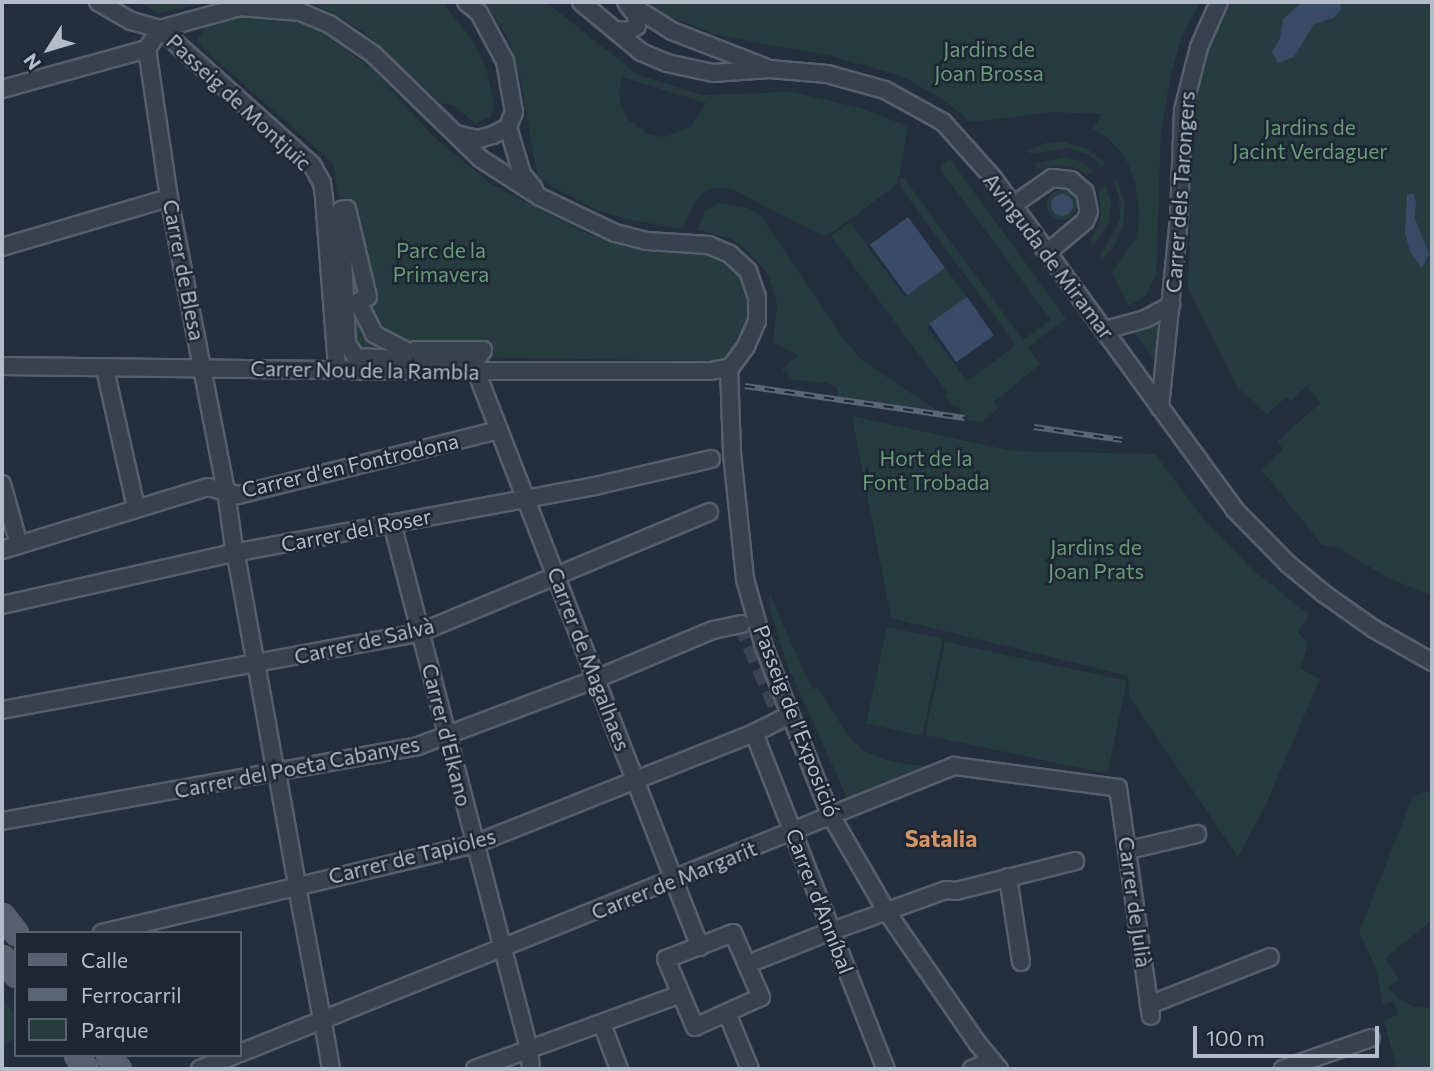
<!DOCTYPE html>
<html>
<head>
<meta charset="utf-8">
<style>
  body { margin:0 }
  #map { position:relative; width:1434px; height:1071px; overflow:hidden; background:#242f3e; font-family:Commissioner,sans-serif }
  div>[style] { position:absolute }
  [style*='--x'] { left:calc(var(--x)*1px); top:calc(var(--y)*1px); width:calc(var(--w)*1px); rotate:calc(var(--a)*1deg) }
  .green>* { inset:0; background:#263c3f; transform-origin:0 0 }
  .round { border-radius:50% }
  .water>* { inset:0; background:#394c67; transform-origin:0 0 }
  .minor-tunnel>* { height:16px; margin-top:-8px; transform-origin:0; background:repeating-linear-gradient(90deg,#3a4453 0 16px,transparent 0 24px) }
  .roads { filter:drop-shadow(2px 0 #565f6c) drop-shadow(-2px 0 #565f6c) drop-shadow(0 2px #565f6c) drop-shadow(0 -2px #565f6c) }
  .minor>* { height:16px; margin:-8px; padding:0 8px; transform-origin:8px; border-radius:8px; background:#38414e }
  .major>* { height:21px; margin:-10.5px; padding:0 10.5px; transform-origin:10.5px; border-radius:10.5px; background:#56606e }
  .rail>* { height:6px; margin-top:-3px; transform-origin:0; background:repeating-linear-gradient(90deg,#1d2633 0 10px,#5a6575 0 20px); box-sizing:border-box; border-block:2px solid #5a6575 }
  span { translate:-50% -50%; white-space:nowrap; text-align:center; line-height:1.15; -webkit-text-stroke:5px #1d2633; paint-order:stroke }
  .park-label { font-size:21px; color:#6b9a76 }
  .street-label { font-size:21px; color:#b4bcc9 }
  .neighbourhood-label { font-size:23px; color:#d59563; font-weight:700 }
  .frame { position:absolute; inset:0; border:4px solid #b4bcc9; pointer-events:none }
  .legend { position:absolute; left:14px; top:931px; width:228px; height:126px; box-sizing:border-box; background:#1d2633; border:2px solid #59626f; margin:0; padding:9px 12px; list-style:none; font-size:21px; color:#b4bcc9 }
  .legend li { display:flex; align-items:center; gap:14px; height:35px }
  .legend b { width:35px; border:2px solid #59626f }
  .north { position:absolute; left:14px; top:14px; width:70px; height:70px; -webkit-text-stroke:5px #1d2633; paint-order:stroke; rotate:233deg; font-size:19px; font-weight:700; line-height:28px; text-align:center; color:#b4bcc9 }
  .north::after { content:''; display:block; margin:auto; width:24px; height:32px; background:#b4bcc9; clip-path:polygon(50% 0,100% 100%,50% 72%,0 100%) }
  .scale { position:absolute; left:1193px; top:1026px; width:186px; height:32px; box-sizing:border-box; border:4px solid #b4bcc9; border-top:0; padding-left:9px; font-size:21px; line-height:24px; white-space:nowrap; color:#b4bcc9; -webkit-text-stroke:5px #1d2633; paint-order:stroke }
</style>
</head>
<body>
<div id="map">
  <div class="green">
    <div style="clip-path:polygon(138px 2px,212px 2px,159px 13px)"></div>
    <div style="clip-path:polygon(305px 2px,442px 2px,471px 38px,486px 68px,494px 103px,491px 117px,475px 123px,453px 105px,442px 104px,364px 32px,329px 11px)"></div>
    <div style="clip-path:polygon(evenodd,485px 2px,546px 2px,638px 75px,702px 95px,793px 92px,860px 108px,908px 126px,898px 183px,832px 233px,823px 236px,734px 190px,718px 187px,706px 190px,697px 200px,682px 229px,626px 219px,597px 210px,542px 181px,537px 174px,521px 80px,510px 42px,485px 2px,622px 77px,706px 103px,691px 127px,665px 137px,650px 135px,627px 119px,621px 106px,619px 91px,622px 77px)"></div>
    <div style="clip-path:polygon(647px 2px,1200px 2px,1181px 39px,1171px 74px,1161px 130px,1156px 276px,1145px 296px,1129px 306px,1112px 272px,1136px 239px,1140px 215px,1135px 181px,1125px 157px,1109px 139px,1093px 129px,1102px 114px,1052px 112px,971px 122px,942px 99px,902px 76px,831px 56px,717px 35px,668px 16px)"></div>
    <div style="clip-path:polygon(1229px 2px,1432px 2px,1432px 595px,1388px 578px,1337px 547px,1322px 545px,1261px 469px,1283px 450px,1278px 441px,1320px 403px,1307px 386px,1291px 401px,1286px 397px,1267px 414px,1237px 387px,1188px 289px,1191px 210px,1187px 202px,1188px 121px,1205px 50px)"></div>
    <div style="clip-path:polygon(261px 14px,290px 19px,314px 27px,373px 70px,433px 136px,492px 185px,590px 235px,655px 253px,693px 250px,733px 265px,745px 281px,751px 297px,751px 319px,743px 337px,721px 361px,357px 356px,349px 344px,344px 228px,333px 163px,205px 50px,197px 40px,209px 22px)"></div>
    <div style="clip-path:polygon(1064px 142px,1087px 149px,1106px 163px,1102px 166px,1087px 154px,1067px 148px,1033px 154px,1025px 151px,1046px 143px)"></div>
    <div style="clip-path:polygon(1065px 157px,1081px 161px,1094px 171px,1087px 175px,1077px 168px,1061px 165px,1038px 170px,1034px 164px)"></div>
    <div style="clip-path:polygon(950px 159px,1066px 319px,1028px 347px,1040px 364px,994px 402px,998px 409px,981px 422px,968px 420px,957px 405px,954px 407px,945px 396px,948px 393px,831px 236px,850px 222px,905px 297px,945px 268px,967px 297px,927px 327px,966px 380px,971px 379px,1016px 345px,899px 185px,900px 178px,904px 178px,1023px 340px,1051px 320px,941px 170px,941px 165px)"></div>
    <div style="clip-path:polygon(1116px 177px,1125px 203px,1123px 227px,1113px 248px,1102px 259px,1101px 252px,1113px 235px,1120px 218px,1119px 196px,1113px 180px)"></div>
    <div style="clip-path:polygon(1105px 185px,1111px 203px,1109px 222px,1094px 246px,1090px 241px,1101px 219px,1099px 189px)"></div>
    <div class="round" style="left:1047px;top:190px;width:30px;height:30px"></div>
    <div style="clip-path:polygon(719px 203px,748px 208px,761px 216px,844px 340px,863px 361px,939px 412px,837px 397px,838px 389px,827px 383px,788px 379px,789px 373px,781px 371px,798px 355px,773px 342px,777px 304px,768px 274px,745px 248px,729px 238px,698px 230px,704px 212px)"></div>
    <div style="clip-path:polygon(1163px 319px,1162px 362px,1156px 362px,1133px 331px)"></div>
    <div style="clip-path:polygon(852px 416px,1012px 451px,1155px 454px,1201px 516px,1254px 571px,1309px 615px,1297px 632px,1308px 642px,1301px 669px,1320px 679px,1267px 802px,1238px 857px,1129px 696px,1128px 676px,891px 618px)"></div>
    <div style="clip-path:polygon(769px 593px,812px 689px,818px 688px,848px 736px,864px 751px,887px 760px,908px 765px,937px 765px,848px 800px,787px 664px,770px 610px)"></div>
    <div style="left:887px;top:627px;width:57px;height:99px;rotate:12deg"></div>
    <div style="left:945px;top:642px;width:186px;height:95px;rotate:12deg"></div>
    <div style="clip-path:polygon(1432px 790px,1432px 920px,1385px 958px,1399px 979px,1388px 988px,1396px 997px,1415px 1007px,1432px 1008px,1432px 1069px,1397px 1069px,1384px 1021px,1398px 1014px,1394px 1001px,1383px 1005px,1375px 965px,1359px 932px,1413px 796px)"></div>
    <div style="clip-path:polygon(2px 997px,16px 1016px,16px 1037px,2px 1047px)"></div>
  </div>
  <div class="water">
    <div style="clip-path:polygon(1302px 2px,1340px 2px,1341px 10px,1333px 18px,1314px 24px,1294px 57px,1278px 63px,1272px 52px,1280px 38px,1283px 19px)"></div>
    <div style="clip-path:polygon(1413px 193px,1416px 202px,1415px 219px,1429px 254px,1422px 268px,1410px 252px,1405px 233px,1407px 195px)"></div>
    <div class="round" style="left:1051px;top:194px;width:22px;height:22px"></div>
    <div style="left:908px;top:217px;width:63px;height:47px;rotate:54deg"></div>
    <div style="left:967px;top:297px;width:47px;height:46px;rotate:55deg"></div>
  </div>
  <div class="minor-tunnel">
    <div style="--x:741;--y:624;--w:90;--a:67.1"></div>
  </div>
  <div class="roads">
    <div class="minor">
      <div style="--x:98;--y:2;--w:38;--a:30"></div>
      <div style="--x:131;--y:21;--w:30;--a:15"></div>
      <div style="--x:160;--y:29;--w:204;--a:41.8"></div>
      <div style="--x:312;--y:165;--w:21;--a:61"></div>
      <div style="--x:322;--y:183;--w:15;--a:82"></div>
      <div style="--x:324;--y:198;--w:170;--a:85.6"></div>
      <div style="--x:466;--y:2;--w:17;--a:40"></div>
      <div style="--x:479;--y:13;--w:55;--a:61.6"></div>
      <div style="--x:505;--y:61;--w:52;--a:80"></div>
      <div style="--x:514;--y:112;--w:16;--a:112"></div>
      <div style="--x:508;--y:127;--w:49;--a:73.4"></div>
      <div style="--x:522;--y:174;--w:19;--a:51"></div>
      <div style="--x:581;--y:2;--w:78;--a:39.8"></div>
      <div style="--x:641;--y:52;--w:28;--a:23"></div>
      <div style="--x:667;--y:63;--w:47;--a:12.3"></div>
      <div style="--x:713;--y:73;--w:57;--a:-4"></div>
      <div style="--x:770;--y:69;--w:57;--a:5"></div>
      <div style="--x:827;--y:74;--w:60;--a:15.4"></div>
      <div style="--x:885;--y:90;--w:66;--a:28.9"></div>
      <div style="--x:943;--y:122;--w:75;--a:48.2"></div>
      <div style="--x:993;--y:178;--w:411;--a:53.9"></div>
      <div style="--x:1235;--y:510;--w:76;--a:45.5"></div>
      <div style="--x:1288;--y:564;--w:45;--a:39.6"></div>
      <div style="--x:1323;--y:593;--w:62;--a:35.2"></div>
      <div style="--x:1374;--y:629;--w:67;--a:29.6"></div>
      <div style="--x:626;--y:2;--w:54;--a:32.2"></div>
      <div style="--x:672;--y:31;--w:100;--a:21.2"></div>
      <div style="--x:615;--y:30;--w:13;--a:4"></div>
      <div style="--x:628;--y:31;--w:10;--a:-29"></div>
      <div style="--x:637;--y:26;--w:11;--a:-95"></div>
      <div style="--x:636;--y:15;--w:14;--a:-129"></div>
      <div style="--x:147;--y:49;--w:151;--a:81.6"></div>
      <div style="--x:169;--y:198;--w:298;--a:79"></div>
      <div style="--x:226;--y:491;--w:59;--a:82.1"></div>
      <div style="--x:2;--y:89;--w:150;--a:-15.4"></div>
      <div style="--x:456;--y:134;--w:23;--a:13"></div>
      <div style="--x:478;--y:139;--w:16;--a:-15"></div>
      <div style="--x:493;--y:135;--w:17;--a:-28"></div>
      <div style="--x:1013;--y:205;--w:47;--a:-34.7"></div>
      <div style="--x:1052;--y:178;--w:19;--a:6"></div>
      <div style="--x:1071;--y:180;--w:18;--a:41"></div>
      <div style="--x:1085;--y:192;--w:20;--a:79"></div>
      <div style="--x:1089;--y:212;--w:10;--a:114"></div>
      <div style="--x:1085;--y:221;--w:48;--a:140"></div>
      <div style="--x:347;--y:209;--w:90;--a:76.6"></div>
      <div style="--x:368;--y:297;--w:11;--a:153"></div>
      <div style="--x:358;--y:302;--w:36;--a:63"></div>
      <div style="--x:374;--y:334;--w:47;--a:27.6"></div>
      <div style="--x:416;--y:356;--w:6;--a:-90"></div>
      <div style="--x:416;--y:350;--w:67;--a:0"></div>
      <div style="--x:483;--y:350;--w:7;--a:124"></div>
      <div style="--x:479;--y:356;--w:59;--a:176.1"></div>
      <div style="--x:420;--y:360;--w:64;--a:-177.3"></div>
      <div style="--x:356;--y:357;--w:16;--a:-125"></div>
      <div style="--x:347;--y:344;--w:134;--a:-92.6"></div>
      <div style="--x:341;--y:210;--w:6;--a:-9"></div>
      <div style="--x:2;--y:247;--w:174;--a:-16.4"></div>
      <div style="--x:1105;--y:330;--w:41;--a:-15.4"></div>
      <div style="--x:1145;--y:319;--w:30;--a:-28"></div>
      <div style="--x:2;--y:366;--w:326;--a:0.7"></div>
      <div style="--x:328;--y:370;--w:9;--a:-13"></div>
      <div style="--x:337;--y:368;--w:19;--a:9"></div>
      <div style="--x:356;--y:371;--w:355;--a:0"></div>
      <div style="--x:711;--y:371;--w:20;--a:-11"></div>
      <div style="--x:731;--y:367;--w:26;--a:-54"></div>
      <div style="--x:746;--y:346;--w:27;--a:-66"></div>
      <div style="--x:757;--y:321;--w:24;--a:-90"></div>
      <div style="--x:757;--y:297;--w:28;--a:-109"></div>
      <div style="--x:748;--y:271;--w:25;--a:-137"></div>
      <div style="--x:730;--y:254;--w:23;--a:-157"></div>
      <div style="--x:709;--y:245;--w:62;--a:-176.3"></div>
      <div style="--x:647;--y:241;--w:33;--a:-166"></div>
      <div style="--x:615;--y:233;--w:83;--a:-154.4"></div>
      <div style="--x:540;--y:197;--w:70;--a:-147.2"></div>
      <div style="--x:481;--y:159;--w:151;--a:-135.8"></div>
      <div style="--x:373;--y:54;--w:53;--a:-145.7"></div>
      <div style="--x:329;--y:24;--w:30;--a:-157"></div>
      <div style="--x:301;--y:12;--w:61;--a:-175.3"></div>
      <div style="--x:240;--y:7;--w:83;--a:164.6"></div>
      <div style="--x:160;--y:29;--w:24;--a:123"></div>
      <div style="--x:729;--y:367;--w:86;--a:88"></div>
      <div style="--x:732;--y:453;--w:127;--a:84.1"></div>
      <div style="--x:745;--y:579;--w:71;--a:74.4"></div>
      <div style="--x:764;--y:647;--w:66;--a:68.8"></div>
      <div style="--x:788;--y:709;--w:113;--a:68.2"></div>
      <div style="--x:830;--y:814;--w:113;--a:59.8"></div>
      <div style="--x:887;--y:912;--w:160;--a:55.4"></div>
      <div style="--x:978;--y:1044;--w:33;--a:50"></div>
      <div style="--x:105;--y:369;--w:142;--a:77.4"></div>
      <div style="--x:476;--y:371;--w:618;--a:68.75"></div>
      <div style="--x:1160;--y:408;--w:193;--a:-84.3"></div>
      <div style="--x:1179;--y:216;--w:106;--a:-87.8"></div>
      <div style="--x:1183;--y:110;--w:65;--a:-75.7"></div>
      <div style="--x:1199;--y:47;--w:49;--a:-66"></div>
      <div style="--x:2;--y:484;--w:63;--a:74.4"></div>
      <div style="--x:392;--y:523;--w:544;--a:75.4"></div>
      <div style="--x:529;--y:1049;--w:20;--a:84"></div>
      <div style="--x:2;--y:550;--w:215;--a:-17"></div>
      <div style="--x:208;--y:487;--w:31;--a:15"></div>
      <div style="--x:238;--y:495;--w:268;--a:-14"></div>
      <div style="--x:237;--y:561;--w:96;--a:79.7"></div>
      <div style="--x:2;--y:605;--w:232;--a:-12.7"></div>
      <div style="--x:228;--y:554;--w:373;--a:-10.5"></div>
      <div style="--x:595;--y:486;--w:119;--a:-13.1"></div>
      <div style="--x:257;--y:668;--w:103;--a:79.9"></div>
      <div style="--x:2;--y:710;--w:426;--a:-10.5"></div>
      <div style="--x:421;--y:632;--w:312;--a:-22.6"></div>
      <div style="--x:754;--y:733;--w:361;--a:68.6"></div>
      <div style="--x:278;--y:778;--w:103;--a:79.9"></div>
      <div style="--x:2;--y:821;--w:423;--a:-10.2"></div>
      <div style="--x:418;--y:746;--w:190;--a:-20.6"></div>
      <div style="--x:596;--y:679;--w:127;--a:-22.7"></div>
      <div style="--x:713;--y:630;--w:29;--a:-12"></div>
      <div style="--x:1129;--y:850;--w:70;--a:-13.2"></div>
      <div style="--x:1008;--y:877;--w:86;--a:81.3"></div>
      <div style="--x:298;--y:892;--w:124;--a:79.3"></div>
      <div style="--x:832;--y:931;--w:121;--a:-19.8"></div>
      <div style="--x:946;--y:890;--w:10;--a:6"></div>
      <div style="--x:956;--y:891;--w:123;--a:-14.1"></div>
      <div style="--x:102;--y:933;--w:383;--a:-13.4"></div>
      <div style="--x:475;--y:844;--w:300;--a:-21.7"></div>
      <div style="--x:754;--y:733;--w:40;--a:-26.6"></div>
      <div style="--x:733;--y:933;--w:70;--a:66.4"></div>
      <div style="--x:761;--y:997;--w:72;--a:155.6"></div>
      <div style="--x:695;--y:1027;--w:74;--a:-113.1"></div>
      <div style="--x:666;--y:959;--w:72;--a:-21.2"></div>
      <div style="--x:758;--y:960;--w:73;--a:-21.7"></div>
      <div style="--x:1149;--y:1005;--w:130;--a:-21.6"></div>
      <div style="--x:727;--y:1013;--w:61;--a:67.7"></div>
      <div style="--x:602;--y:1024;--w:48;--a:69.3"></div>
      <div style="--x:324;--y:1028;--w:42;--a:80.3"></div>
      <div style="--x:240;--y:1053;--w:770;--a:-21.9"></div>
      <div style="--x:954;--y:766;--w:165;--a:7.6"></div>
      <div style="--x:1118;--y:788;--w:230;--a:81.8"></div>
      <div style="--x:200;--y:1069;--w:38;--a:-22"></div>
      <div style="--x:475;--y:1069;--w:219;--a:-20"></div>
      <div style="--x:972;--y:1069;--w:21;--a:-23"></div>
      <div style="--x:1283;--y:1069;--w:93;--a:-19.4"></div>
    </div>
    <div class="major">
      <div style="--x:2;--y:915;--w:23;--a:52"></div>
      <div style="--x:2;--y:957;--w:23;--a:52"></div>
      <div style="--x:76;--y:1055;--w:17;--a:54"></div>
      <div style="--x:108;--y:1055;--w:18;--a:52"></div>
    </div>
  </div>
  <div class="rail">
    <div style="--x:745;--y:386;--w:222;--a:8.3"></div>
    <div style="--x:1034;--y:427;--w:89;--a:8.4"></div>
  </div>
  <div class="park-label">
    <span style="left:989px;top:61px">Jardins de<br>Joan Brossa</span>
    <span style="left:1310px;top:139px">Jardins de<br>Jacint Verdaguer</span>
    <span style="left:441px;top:262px">Parc de la<br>Primavera</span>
    <span style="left:926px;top:470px">Hort de la<br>Font Trobada</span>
    <span style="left:1096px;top:559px">Jardins de<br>Joan Prats</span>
  </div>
  <div class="street-label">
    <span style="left:239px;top:102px;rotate:43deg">Passeig de Montjuïc</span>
    <span style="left:1180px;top:192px;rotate:-86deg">Carrer dels Tarongers</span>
    <span style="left:1049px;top:256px;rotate:53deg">Avinguda de Miramar</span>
    <span style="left:184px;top:270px;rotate:79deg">Carrer de Blesa</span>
    <span style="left:365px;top:370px;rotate:1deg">Carrer Nou de la Rambla</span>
    <span style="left:350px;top:465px;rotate:-13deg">Carrer d'en Fontrodona</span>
    <span style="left:356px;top:530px;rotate:-11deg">Carrer del Roser</span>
    <span style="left:364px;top:641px;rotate:-13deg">Carrer de Salvà</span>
    <span style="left:589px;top:659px;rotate:69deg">Carrer de Magalhaes</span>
    <span style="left:797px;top:721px;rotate:69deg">Passeig de l'Exposició</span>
    <span style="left:447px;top:735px;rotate:76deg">Carrer d'Elkano</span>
    <span style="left:297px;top:767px;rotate:-11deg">Carrer del Poeta Cabanyes</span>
    <span style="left:412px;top:856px;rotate:-14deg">Carrer de Tapioles</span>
    <span style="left:674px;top:880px;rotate:-22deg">Carrer de Margarit</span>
    <span style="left:820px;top:901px;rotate:69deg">Carrer d'Anníbal</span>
    <span style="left:1135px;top:902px;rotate:82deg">Carrer de Julià</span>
  </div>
  <div class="neighbourhood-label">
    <span style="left:941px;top:838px">Satalia</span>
  </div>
  <div class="frame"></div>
  <ul class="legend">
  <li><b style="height:9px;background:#56606e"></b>Calle</li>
  <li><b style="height:9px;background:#5a6575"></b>Ferrocarril</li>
  <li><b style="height:19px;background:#263c3f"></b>Parque</li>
  </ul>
  <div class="north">N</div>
  <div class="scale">100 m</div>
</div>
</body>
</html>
